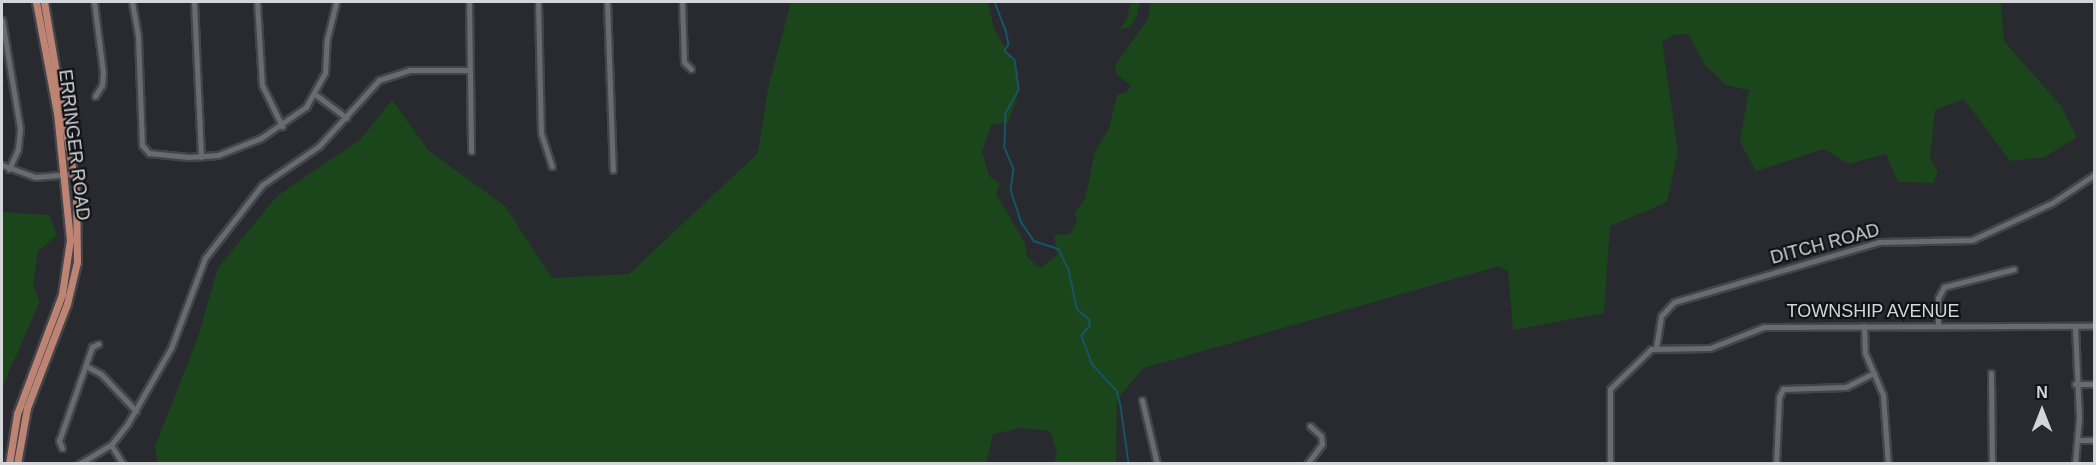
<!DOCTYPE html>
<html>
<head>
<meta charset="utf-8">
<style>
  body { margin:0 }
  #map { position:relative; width:2096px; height:465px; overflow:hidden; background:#282a2f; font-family:Helvetica,sans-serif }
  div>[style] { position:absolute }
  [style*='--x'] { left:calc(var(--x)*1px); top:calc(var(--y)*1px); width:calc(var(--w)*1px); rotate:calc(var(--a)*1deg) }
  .green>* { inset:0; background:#1b451a }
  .stream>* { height:1.5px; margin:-0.75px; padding:0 0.75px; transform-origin:0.75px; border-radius:0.75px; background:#185467 }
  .roads { filter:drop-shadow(2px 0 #43454a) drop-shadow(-2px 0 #43454a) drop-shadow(0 2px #43454a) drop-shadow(0 -2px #43454a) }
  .minor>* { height:5px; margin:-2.5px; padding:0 2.5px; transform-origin:2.5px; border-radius:2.5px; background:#686b71 }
  .major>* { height:7px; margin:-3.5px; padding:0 3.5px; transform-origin:3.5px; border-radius:3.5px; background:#be8473 }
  span { translate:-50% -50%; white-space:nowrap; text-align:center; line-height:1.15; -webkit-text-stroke:4.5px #111215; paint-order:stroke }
  .street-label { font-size:18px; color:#d5d6da }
  .frame { position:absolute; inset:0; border:3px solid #d5d6da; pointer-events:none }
  .north { position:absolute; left:2012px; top:381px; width:60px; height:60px; -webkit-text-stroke:4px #111215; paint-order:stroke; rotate:0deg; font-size:16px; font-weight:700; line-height:24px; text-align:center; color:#d5d6da }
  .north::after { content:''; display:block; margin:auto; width:21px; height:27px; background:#d5d6da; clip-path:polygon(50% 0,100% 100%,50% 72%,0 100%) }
</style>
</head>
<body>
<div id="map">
  <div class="green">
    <div style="clip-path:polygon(791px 2px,988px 2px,994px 29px,1018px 70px,1017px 98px,1008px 122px,991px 125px,982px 152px,989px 176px,1000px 184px,996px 194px,1025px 243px,1027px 257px,1040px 268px,1057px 255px,1054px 235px,1070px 234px,1077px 221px,1075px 212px,1085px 199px,1095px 151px,1109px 129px,1117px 95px,1127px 92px,1131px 86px,1116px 73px,1115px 65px,1148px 19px,1150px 2px,2001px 2px,2004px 41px,2061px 106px,2077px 137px,2045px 157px,2010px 161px,1964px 99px,1935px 110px,1930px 158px,1938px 172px,1933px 183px,1898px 182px,1886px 154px,1848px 164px,1824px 149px,1756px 171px,1740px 142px,1749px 90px,1726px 85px,1705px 65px,1688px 34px,1673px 35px,1662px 42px,1678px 151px,1667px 202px,1610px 226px,1604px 313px,1513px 330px,1508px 271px,1499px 266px,1144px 368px,1117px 399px,1116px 463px,1054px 463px,1057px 453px,1050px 431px,1021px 428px,993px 434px,986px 464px,157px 463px,155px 446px,197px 340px,218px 268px,277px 196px,361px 139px,392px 100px,429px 151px,505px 206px,552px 278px,629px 274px,758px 153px,768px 88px)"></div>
    <div style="clip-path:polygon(1130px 2px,1140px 2px,1137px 16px,1130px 27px,1119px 30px,1127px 19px)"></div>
    <div style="clip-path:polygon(2px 212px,49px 215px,57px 235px,38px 251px,33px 286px,40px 301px,2px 388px)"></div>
  </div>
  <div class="stream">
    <div style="--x:995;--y:2;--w:30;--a:69"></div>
    <div style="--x:1006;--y:30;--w:14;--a:78"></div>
    <div style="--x:1009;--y:44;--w:8;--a:120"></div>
    <div style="--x:1005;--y:51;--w:13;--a:42"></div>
    <div style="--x:1015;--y:60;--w:30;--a:82"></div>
    <div style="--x:1019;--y:90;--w:26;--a:119"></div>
    <div style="--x:1006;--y:113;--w:35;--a:92"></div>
    <div style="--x:1005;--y:148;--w:23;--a:67"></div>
    <div style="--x:1014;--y:169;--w:21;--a:98"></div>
    <div style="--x:1011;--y:190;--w:35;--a:72"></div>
    <div style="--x:1022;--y:223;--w:22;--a:56"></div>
    <div style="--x:1034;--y:241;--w:26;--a:18"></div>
    <div style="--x:1059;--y:249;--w:23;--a:65"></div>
    <div style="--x:1069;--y:270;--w:40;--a:78"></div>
    <div style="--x:1077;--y:309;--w:17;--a:40"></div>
    <div style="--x:1090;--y:320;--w:6;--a:90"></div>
    <div style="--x:1090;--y:326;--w:13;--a:129"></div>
    <div style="--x:1082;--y:336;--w:30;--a:70"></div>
    <div style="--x:1092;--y:364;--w:37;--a:47"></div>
    <div style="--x:1117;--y:391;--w:16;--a:75"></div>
    <div style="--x:1121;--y:406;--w:59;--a:82.1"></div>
  </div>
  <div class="roads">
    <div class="minor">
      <div style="--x:94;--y:2;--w:71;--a:82.7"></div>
      <div style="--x:103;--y:72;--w:13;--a:94"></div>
      <div style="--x:102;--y:85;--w:13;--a:122"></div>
      <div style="--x:132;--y:2;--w:35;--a:80"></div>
      <div style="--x:138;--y:36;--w:109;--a:87.9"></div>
      <div style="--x:142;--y:145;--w:11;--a:49"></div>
      <div style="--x:149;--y:153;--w:40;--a:5.7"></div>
      <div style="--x:189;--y:157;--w:29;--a:-4"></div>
      <div style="--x:218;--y:155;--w:46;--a:-21.6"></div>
      <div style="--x:261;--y:138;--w:55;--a:-34.6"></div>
      <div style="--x:306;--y:107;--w:39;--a:-61"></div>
      <div style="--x:325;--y:73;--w:34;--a:-87"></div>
      <div style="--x:327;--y:39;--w:38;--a:-76"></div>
      <div style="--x:194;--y:2;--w:155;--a:87.4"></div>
      <div style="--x:257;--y:2;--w:83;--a:86.6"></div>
      <div style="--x:262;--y:85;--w:46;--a:64"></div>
      <div style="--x:469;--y:2;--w:149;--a:89.2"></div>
      <div style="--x:538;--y:2;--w:131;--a:88.7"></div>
      <div style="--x:541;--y:133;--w:35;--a:72"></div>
      <div style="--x:607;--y:2;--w:168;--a:88"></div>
      <div style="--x:682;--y:2;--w:60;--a:88.1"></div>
      <div style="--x:684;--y:62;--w:10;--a:45"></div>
      <div style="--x:2;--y:20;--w:110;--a:80.6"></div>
      <div style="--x:20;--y:129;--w:20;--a:96"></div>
      <div style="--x:18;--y:149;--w:22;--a:114"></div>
      <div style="--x:316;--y:95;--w:38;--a:37"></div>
      <div style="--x:2;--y:165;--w:35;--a:20"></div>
      <div style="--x:35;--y:177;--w:38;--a:-5"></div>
      <div style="--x:1864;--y:326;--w:27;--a:88"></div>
      <div style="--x:1865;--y:353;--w:46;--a:66.8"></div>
      <div style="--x:1883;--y:395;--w:69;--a:85.9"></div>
      <div style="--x:1938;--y:326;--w:28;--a:-90"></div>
      <div style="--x:1938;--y:298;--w:13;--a:-61"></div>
      <div style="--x:1944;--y:287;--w:72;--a:-14.4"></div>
      <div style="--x:2075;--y:326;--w:92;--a:87.5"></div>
      <div style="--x:2079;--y:418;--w:46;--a:95"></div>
      <div style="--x:1656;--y:348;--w:32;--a:-81"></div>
      <div style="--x:1661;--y:316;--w:19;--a:-47"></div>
      <div style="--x:1674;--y:302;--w:214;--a:-16.3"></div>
      <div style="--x:1879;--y:242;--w:93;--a:-1.2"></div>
      <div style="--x:1972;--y:240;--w:88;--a:-24.8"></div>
      <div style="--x:2052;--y:203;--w:50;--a:-33.7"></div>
      <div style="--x:86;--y:366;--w:17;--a:28"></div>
      <div style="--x:101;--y:374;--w:51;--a:46.6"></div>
      <div style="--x:1991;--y:373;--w:91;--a:89.4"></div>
      <div style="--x:2075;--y:384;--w:19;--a:0"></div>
      <div style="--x:1142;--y:400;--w:66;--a:76.8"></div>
      <div style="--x:2078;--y:440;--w:16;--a:0"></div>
      <div style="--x:111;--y:445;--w:22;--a:58"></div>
      <div style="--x:62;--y:448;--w:8;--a:-113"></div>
      <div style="--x:59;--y:441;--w:100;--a:-70.7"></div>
      <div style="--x:92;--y:347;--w:7;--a:-27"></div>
      <div style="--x:79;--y:464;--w:37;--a:-31"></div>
      <div style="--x:111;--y:445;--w:28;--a:-52"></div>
      <div style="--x:128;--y:423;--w:86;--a:-60.2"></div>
      <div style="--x:171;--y:348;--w:96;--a:-69.3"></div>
      <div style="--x:205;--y:258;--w:93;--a:-52"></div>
      <div style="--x:262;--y:185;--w:69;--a:-34.4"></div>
      <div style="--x:319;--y:146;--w:89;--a:-47.7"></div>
      <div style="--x:379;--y:80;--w:32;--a:-18"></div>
      <div style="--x:409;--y:70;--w:59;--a:0"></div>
      <div style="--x:1307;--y:464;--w:25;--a:-53"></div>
      <div style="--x:1322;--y:444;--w:8;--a:-97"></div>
      <div style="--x:1321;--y:436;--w:15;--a:-138"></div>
      <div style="--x:1610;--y:464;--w:75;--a:-90"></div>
      <div style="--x:1610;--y:389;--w:57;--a:-44.3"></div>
      <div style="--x:1651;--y:349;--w:59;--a:-1"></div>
      <div style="--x:1710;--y:348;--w:58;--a:-21.3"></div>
      <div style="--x:1764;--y:327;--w:330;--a:-0.2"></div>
      <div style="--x:1776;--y:464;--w:67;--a:-87.4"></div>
      <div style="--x:1779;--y:397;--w:9;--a:-63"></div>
      <div style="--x:1783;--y:389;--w:63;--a:-1.8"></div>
      <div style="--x:1846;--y:387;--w:31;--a:-27"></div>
    </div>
    <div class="major">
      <div style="--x:9;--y:464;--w:51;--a:-80.9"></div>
      <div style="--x:17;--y:414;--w:128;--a:-69.4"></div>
      <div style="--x:62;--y:294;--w:55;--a:-81.6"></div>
      <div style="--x:70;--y:240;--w:128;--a:-95.8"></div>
      <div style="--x:57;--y:113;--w:113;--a:-100.7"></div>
      <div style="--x:17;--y:464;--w:57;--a:-79.9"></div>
      <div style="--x:27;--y:408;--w:111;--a:-69"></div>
      <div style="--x:67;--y:304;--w:43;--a:-76.6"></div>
      <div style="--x:77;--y:262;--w:71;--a:-90.8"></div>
      <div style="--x:76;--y:191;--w:192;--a:-99.6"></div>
    </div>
  </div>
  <div class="street-label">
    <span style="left:74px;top:145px;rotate:83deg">ERRINGER ROAD</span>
    <span style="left:1825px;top:244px;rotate:-15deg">DITCH ROAD</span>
    <span style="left:1873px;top:311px">TOWNSHIP AVENUE</span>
  </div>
  <div class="frame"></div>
  <div class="north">N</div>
</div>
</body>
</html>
